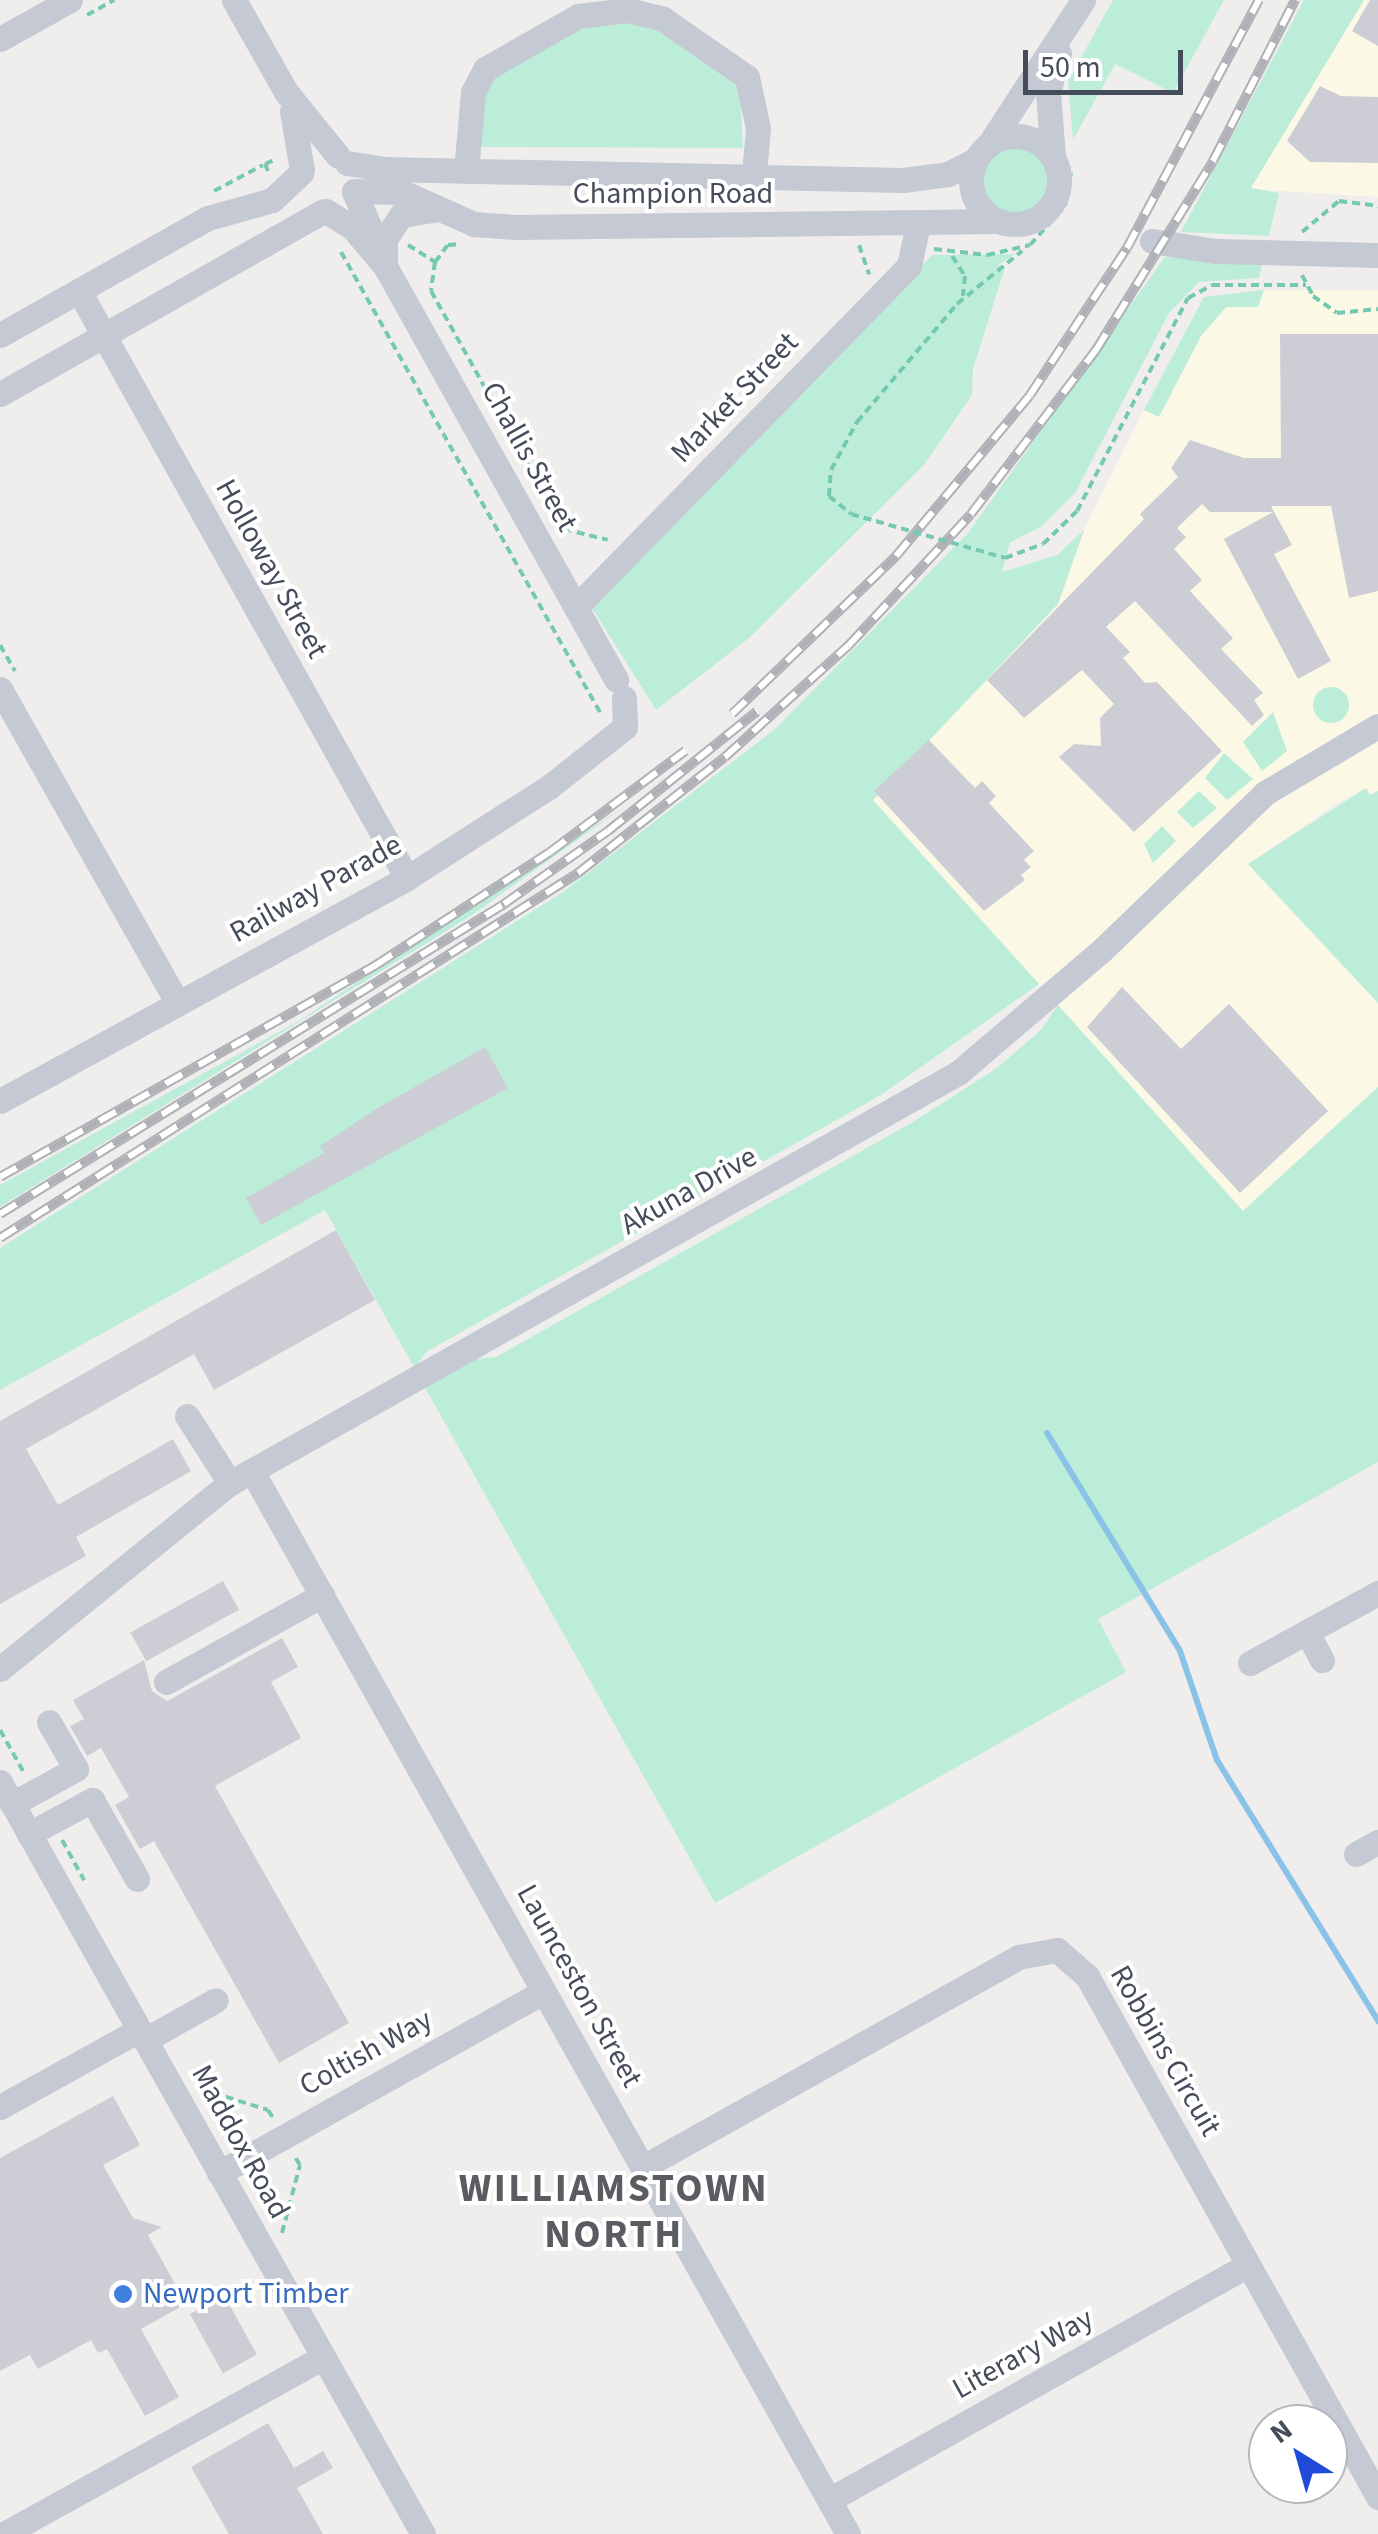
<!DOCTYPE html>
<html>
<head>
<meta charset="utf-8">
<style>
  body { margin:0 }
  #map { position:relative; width:1378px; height:2534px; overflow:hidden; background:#f0eeed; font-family:"Source Sans 3",sans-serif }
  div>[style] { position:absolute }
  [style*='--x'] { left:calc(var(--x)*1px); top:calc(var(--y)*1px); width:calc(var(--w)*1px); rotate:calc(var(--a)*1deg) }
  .commercial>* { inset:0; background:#fbf9e6 }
  .green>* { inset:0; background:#bcedd9 }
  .round { border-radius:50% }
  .stream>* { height:6px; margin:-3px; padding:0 3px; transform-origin:3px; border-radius:3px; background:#8bc2e8 }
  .building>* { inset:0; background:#cdced5; transform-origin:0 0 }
  .path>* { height:4px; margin-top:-2px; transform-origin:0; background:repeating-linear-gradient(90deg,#75c9b1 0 8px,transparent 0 13px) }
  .minor>* { height:25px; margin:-12.5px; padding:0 12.5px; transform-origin:12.5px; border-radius:12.5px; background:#c4c9d4 }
  .minor>.ring { margin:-12.5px; padding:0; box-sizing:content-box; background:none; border:25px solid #c4c9d4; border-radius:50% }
  .rail>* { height:10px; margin-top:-5px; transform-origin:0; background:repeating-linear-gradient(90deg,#fff 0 19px,#afb1b7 0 38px); box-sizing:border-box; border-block:2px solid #afb1b7 }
  .path-bridge>* { height:4px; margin-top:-2px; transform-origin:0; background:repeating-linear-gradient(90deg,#75c9b1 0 8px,transparent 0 13px) }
  .dots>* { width:28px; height:28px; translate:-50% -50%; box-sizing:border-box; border:5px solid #fff; border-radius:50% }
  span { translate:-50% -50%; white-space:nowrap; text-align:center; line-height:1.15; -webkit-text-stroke:8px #fff; paint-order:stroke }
  .street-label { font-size:30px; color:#464d5a }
  .shop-label { font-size:30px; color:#366cbe }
  .left { translate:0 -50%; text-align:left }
  .district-label { font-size:40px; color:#5a5c62; font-weight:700; letter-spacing:2.5px }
  .north { position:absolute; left:1248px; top:2404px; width:100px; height:100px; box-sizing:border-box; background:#fff; border:2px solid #b5b8bd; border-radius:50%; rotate:323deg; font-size:28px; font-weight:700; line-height:40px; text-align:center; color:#464d5a }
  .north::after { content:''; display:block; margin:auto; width:35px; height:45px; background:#1f4bd8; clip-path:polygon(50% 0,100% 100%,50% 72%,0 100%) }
  .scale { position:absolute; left:1023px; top:50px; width:160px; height:45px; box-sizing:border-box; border:5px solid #464d5a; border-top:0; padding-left:12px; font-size:30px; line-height:35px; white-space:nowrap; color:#464d5a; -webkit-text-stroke:8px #fff; paint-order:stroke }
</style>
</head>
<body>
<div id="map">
  <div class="commercial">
    <div style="clip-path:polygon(1364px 0,1378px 0,1378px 197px,1250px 189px)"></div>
    <div style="clip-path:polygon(1264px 290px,1378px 290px,1378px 791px,1370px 795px,1365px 789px,1336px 804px,1248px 864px,1378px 1003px,1378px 1087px,1243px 1211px,873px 800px,1058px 604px,1084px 530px,1144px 410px,1159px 416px,1201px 336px,1226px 307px,1258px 307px)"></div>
  </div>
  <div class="green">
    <div style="clip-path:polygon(1113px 0,1224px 0,1173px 93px,1115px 64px,1073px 140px,1068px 81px)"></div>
    <div style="clip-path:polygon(1304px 0,1364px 0,1251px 188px,1279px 193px,1269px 236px,1181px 232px)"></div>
    <div style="clip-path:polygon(645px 22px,724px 68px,740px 90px,743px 148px,477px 147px,483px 82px,572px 24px)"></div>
    <div class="round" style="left:980px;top:145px;width:68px;height:68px"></div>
    <div style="clip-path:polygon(1015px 254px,998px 265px,1005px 267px,973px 369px,972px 395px,924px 465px,749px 638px,656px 710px,592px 608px,932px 255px)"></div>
    <div style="clip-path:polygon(1165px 257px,1262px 265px,1259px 278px,1199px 282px,1169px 313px,1075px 493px,1041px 527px,1010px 542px,1002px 572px,1057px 555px,1084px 530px,1058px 604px,873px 800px,1039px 984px,881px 1095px,426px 1352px,415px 1369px,325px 1210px,0 1390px,0 1248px,563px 892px,775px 729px,968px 533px)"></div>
    <div style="clip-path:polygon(1264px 290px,1258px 307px,1226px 307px,1201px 336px,1159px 417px,1144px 410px,1204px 297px)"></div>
    <div class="round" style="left:1313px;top:687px;width:36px;height:36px"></div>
    <div style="clip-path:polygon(1273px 712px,1287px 751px,1262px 771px,1243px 742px)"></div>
    <div style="clip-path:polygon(1224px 753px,1253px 779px,1227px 800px,1205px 778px)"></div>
    <div style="clip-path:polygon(1366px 788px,1370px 795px,1378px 791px,1378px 1003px,1248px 864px)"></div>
    <div style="clip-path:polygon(1199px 791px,1217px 808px,1193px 828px,1177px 812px)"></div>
    <div style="clip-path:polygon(625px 806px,472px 915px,0 1207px,0 1185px,297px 1022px)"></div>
    <div style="clip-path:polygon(1162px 826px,1176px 841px,1153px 863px,1144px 844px)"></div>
    <div style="clip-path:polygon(1058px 1005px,1243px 1211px,1378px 1087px,1378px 1462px,1098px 1619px,1126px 1672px,715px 1903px,424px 1386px,473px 1359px,496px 1357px,913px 1122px,997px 1068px,1041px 1030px)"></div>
  </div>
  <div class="stream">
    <div style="--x:1047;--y:1433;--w:255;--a:58.6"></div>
    <div style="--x:1180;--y:1651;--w:115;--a:71.3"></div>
    <div style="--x:1217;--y:1760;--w:307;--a:58.3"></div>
  </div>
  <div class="building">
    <div style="clip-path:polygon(1370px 0,1378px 0,1378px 46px,1352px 31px)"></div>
    <div style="clip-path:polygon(1320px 86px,1341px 96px,1378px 97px,1378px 163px,1310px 162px,1287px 141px)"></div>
    <div style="clip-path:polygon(1280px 334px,1378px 334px,1378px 591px,1349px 598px,1331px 506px,1271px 506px,1292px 545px,1274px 554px,1331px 661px,1298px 679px,1224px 539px,1273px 512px,1210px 512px,1202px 504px,1177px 528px,1186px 537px,1174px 549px,1202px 580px,1190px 591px,1233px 638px,1221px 649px,1263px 693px,1254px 700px,1264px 715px,1252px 726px,1135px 601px,1106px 627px,1130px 652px,1123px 658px,1145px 683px,1157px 682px,1222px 751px,1134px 832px,1059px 757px,1074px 744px,1101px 746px,1100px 718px,1114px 704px,1082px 670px,1024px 718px,987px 680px,1144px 519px,1140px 514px,1178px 477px,1171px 468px,1190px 440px,1244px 458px,1281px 458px)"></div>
    <div style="clip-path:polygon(929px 740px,975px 788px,982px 781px,996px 796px,989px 803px,1034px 851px,1024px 860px,1031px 867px,1021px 875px,1025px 880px,984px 911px,874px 791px)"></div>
    <div style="clip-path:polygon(1122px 987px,1181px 1049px,1229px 1004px,1328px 1111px,1240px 1193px,1087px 1027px)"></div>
    <div style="clip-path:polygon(485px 1047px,508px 1088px,261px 1225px,246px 1198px,324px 1153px,320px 1146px,381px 1106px)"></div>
    <div style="clip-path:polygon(336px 1230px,375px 1300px,214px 1390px,194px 1354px,26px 1449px,58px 1505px,173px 1439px,191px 1471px,76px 1537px,86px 1556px,0 1604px,0 1421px)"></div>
    <div style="left:223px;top:1581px;width:33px;height:106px;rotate:61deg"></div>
    <div style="clip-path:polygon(282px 1638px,298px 1667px,271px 1682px,301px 1738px,215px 1786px,349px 2023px,279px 2063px,154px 1841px,140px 1849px,115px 1805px,129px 1797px,101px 1748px,87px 1756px,70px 1726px,84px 1719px,73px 1700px,144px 1660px,152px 1691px,167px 1701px)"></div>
    <div style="clip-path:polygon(113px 2096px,140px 2145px,103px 2165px,133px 2218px,162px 2227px,148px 2235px,186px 2304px,141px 2329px,179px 2397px,145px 2416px,107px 2349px,98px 2353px,91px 2340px,38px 2369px,30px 2355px,0 2371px,0 2158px)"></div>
    <div style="left:224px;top:2295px;width:68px;height:39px;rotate:61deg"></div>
    <div style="clip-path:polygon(268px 2423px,294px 2468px,323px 2451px,333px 2468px,297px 2488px,323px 2534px,229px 2534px,191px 2467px)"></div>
  </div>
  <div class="path">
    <div style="--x:87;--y:15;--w:31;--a:-29"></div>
    <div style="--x:268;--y:171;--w:8;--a:-113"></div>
    <div style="--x:265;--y:164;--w:12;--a:-24"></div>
    <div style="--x:214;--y:191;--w:55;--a:-28"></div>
    <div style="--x:1302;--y:232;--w:48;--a:-40"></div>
    <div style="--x:1339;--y:201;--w:39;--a:7"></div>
    <div style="--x:408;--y:245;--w:32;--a:32"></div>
    <div style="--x:435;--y:262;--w:21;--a:-53"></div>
    <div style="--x:448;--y:245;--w:12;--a:-5"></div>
    <div style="--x:859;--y:245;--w:31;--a:71"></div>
    <div style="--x:934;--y:249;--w:53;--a:6.5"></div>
    <div style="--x:987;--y:255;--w:44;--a:-13.1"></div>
    <div style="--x:1030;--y:245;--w:52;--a:-48.1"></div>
    <div style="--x:1065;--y:206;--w:39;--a:-80"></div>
    <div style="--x:341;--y:252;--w:530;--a:60.63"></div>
    <div style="--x:952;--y:256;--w:24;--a:57"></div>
    <div style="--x:965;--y:276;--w:20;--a:96"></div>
    <div style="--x:435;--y:262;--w:29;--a:98"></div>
    <div style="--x:431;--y:291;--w:273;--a:60.8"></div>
    <div style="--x:564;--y:529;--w:45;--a:14"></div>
    <div style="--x:1302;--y:275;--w:24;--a:62"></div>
    <div style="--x:1313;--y:296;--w:29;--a:35"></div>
    <div style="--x:1337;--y:313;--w:41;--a:-5.6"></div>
    <div style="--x:829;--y:496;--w:26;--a:-86"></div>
    <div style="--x:831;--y:470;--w:55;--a:-61.6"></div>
    <div style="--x:857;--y:422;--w:155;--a:-49.7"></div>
    <div style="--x:957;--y:304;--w:84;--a:-39.2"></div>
    <div style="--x:1005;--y:558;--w:40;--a:-20.2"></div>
    <div style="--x:1043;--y:544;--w:47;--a:-44.1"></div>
    <div style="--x:1077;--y:511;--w:240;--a:-62.5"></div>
    <div style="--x:1188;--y:298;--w:27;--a:-28"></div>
    <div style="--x:1212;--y:285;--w:94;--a:0"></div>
    <div style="--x:0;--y:645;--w:30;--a:60"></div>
    <div style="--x:0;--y:1730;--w:47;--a:60.7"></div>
    <div style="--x:62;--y:1840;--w:46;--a:61.2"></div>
    <div style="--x:201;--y:2089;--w:70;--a:17.4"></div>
    <div style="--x:268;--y:2110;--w:9;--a:58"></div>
    <div style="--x:282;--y:2233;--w:70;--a:-75.2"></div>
    <div style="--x:300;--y:2165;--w:9;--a:-122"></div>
  </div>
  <div class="minor">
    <div style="--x:234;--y:0;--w:106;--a:60.5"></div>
    <div style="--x:286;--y:92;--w:82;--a:50.9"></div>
    <div style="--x:0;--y:39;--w:80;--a:-29.1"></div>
    <div style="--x:292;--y:111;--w:60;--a:80.4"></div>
    <div class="ring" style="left:971px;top:136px;width:63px;height:63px"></div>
    <div style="--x:988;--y:146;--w:174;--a:-56.9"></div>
    <div style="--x:1053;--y:157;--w:65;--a:-94.4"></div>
    <div style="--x:1048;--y:92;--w:40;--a:-74"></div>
    <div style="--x:347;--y:163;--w:39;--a:9"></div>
    <div style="--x:386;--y:169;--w:517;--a:1.22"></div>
    <div style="--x:903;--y:180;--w:45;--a:-7.6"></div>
    <div style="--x:948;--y:174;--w:31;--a:-27"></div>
    <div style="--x:466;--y:171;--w:79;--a:-84.9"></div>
    <div style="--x:473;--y:92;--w:26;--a:-62"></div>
    <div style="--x:485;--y:69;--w:107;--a:-29.7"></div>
    <div style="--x:578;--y:16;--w:50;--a:-6.8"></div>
    <div style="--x:628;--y:10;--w:36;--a:14"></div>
    <div style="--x:663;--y:19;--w:102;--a:34.6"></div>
    <div style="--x:747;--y:77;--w:52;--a:77.8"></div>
    <div style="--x:758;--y:128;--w:46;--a:95"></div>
    <div style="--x:354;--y:191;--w:48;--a:1.2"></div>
    <div style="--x:402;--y:192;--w:79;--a:24"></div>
    <div style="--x:474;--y:224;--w:41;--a:4.2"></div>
    <div style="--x:515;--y:227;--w:485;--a:-0.7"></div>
    <div style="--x:354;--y:192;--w:66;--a:65.8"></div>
    <div style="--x:326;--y:211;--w:31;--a:32"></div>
    <div style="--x:352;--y:227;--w:51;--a:49.8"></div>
    <div style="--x:385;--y:266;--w:474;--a:60.8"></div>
    <div style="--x:1152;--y:241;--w:65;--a:8.9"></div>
    <div style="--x:1216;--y:251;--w:162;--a:1.4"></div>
    <div style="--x:385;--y:266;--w:27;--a:-90"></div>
    <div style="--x:385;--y:239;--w:29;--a:-56"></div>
    <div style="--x:401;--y:215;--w:37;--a:-9"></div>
    <div style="--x:79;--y:291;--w:672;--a:60.8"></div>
    <div style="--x:0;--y:335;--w:239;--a:-29.4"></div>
    <div style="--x:208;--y:218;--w:66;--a:-15.7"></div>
    <div style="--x:272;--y:200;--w:40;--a:-43"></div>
    <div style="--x:0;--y:394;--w:371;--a:-29.5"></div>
    <div style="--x:576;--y:607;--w:477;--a:-45.7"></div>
    <div style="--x:909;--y:266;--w:43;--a:-77.9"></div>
    <div style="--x:0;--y:689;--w:360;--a:60.5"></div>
    <div style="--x:0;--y:1101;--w:464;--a:-28.7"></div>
    <div style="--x:407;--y:878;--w:169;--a:-32.7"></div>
    <div style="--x:549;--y:787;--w:97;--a:-38.3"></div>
    <div style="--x:625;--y:727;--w:29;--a:-92"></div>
    <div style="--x:187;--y:1416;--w:80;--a:57.3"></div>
    <div style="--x:252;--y:1471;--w:1219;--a:60.72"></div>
    <div style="--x:1307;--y:1632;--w:32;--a:62"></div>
    <div style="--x:1250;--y:1663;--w:146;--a:-28.7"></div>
    <div style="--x:0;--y:1669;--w:296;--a:-39"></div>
    <div style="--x:230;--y:1483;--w:836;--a:-29.39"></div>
    <div style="--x:958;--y:1073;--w:189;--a:-40.5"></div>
    <div style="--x:1102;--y:950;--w:226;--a:-43.9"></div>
    <div style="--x:1265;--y:793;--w:131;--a:-30.7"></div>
    <div style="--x:166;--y:1682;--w:179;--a:-29.1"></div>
    <div style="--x:0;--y:1782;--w:863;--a:60.64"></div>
    <div style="--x:12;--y:1804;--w:73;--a:-28.7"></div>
    <div style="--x:76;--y:1769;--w:54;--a:-119.9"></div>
    <div style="--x:29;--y:1834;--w:72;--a:-28.4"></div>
    <div style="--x:92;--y:1800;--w:91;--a:60.3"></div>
    <div style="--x:1356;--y:1854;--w:25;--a:-29"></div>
    <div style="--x:145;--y:2040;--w:81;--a:-29.4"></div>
    <div style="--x:0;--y:2107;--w:159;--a:-29"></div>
    <div style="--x:643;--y:2167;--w:430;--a:-29.2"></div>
    <div style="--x:1018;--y:1957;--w:40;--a:-10"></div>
    <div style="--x:1057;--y:1950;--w:40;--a:41"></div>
    <div style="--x:1087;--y:1976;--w:597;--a:60.81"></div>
    <div style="--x:219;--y:2173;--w:372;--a:-29.2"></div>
    <div style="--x:829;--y:2500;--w:480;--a:-29.3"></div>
    <div style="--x:4;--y:2534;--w:365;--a:-29"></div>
  </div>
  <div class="rail">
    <div style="--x:732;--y:714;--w:228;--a:-43.9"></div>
    <div style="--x:896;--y:556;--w:209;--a:-50.2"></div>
    <div style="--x:1030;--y:395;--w:176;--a:-56.6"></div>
    <div style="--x:1127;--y:248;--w:281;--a:-62"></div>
    <div style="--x:0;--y:1177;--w:432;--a:-29.4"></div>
    <div style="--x:376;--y:965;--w:207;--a:-33"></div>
    <div style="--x:550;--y:852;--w:169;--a:-36.8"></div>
    <div style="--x:0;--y:1214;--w:592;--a:-31.59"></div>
    <div style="--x:504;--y:904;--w:127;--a:-35.1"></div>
    <div style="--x:608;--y:831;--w:191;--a:-38.8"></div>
    <div style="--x:0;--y:1238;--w:684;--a:-32.27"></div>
    <div style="--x:578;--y:873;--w:187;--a:-38.3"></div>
    <div style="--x:725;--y:757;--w:166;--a:-42.1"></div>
    <div style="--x:848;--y:646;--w:180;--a:-47"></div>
    <div style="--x:971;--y:514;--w:206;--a:-52.7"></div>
    <div style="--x:1096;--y:350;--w:222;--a:-58.2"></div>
    <div style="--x:1213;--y:161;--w:181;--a:-63"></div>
  </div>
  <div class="path-bridge">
    <div style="--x:829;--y:496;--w:28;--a:39"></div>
    <div style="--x:851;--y:514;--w:160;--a:15.9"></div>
  </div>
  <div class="dots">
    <div style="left:123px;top:2294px;background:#3f7fe0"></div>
  </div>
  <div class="street-label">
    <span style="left:673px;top:194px">Champion Road</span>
    <span style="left:735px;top:398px;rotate:-46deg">Market Street</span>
    <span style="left:529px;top:457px;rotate:61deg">Challis Street</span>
    <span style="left:271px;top:569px;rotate:61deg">Holloway Street</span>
    <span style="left:316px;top:889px;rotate:-29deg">Railway Parade</span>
    <span style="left:689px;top:1191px;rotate:-29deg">Akuna Drive</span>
    <span style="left:579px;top:1986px;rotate:61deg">Launceston Street</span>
    <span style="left:1165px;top:2051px;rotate:60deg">Robbins Circuit</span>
    <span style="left:366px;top:2053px;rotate:-29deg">Coltish Way</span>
    <span style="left:240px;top:2142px;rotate:61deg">Maddox Road</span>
    <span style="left:1023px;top:2354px;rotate:-29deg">Literary Way</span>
  </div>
  <div class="shop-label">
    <span class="left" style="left:143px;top:2294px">Newport Timber</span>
  </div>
  <div class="district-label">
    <span style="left:614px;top:2212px">WILLIAMSTOWN<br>NORTH</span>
  </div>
  <div class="north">N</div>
  <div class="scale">50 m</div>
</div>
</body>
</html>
